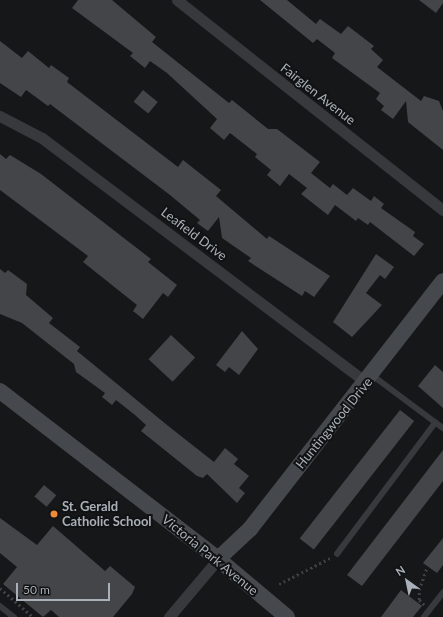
<!DOCTYPE html>
<html>
<head>
<meta charset="utf-8">
<style>
  body { margin:0 }
  #map { position:relative; width:443px; height:617px; overflow:hidden; background:#161718; font-family:Lato,sans-serif }
  div>[style] { position:absolute }
  [style*='--x'] { left:calc(var(--x)*1px); top:calc(var(--y)*1px); width:calc(var(--w)*1px); rotate:calc(var(--a)*1deg) }
  .building>* { inset:0; background:#434548; transform-origin:0 0 }
  .path>* { height:2.5px; margin-top:-1.25px; transform-origin:0; background:repeating-linear-gradient(90deg,#3d4144 0 2px,transparent 0 5px) }
  .lane>* { height:5.5px; margin:-2.75px; padding:0 2.75px; transform-origin:2.75px; border-radius:2.75px; background:#37393d }
  .street>* { height:11px; margin:-5.5px; padding:0 5.5px; transform-origin:5.5px; border-radius:5.5px; background:#37393d }
  .secondary>* { height:16px; margin:-8px; padding:0 8px; transform-origin:8px; border-radius:8px; background:#45494d }
  .dots>* { width:11px; height:11px; translate:-50% -50%; box-sizing:border-box; border:2px solid #111213; border-radius:50% }
  span { translate:-50% -50%; white-space:nowrap; text-align:center; line-height:1.15; -webkit-text-stroke:4px #111213; paint-order:stroke }
  .street-label { font-size:13px; color:#a9b0b8 }
  .poi-label { font-size:13px; color:#a9b0b8; font-weight:700 }
  .left { translate:0 -50%; text-align:left }
  .north { position:absolute; left:387px; top:561px; width:40px; height:40px; -webkit-text-stroke:3px #111213; paint-order:stroke; rotate:327deg; font-size:11px; font-weight:700; line-height:16px; text-align:center; color:#a9b0b8 }
  .north::after { content:''; display:block; margin:auto; width:14px; height:18px; background:#a9b0b8; clip-path:polygon(50% 0,100% 100%,50% 72%,0 100%) }
  .scale { position:absolute; left:16px; top:583px; width:94px; height:18px; box-sizing:border-box; border:2px solid #a9b0b8; border-top:0; padding-left:5px; font-size:12px; line-height:14px; white-space:nowrap; color:#a9b0b8; -webkit-text-stroke:3px #111213; paint-order:stroke }
</style>
</head>
<body>
<div id="map">
  <div class="building">
    <div style="clip-path:polygon(78px 0,112px 0,156px 37px,152px 42px,229px 103px,232px 100px,268px 129px,277px 129px,320px 162px,311px 173px,330px 188px,333px 184px,347px 195px,353px 188px,371px 201px,374px 196px,384px 204px,381px 208px,415px 232px,413px 236px,424px 244px,414px 256px,370px 222px,368px 225px,358px 218px,356px 221px,335px 205px,328px 215px,301px 194px,307px 188px,289px 174px,280px 186px,267px 175px,271px 170px,255px 157px,257px 154px,230px 133px,224px 140px,210px 128px,217px 119px,167px 73px,150px 61px,145px 68px,130px 56px,133px 53px,72px 8px)"></div>
    <div style="clip-path:polygon(260px 0,287px 0,316px 24px,320px 19px,341px 34px,348px 26px,374px 46px,371px 49px,383px 60px,377px 67px,421px 101px,424px 96px,439px 101px,443px 111px,443px 150px,408px 122px,406px 101px,393px 119px,381px 110px,384px 106px,376px 99px,380px 93px,332px 58px,335px 53px,317px 39px,313px 43px)"></div>
    <div style="clip-path:polygon(419px 0,443px 0,443px 3px,436px 13px)"></div>
    <div style="clip-path:polygon(0 41px,22px 58px,28px 51px,49px 68px,51px 65px,69px 78px,67px 82px,178px 167px,183px 160px,221px 190px,216px 196px,267px 239px,269px 236px,330px 276px,314px 297px,305px 291px,302px 296px,248px 261px,251px 258px,222px 238px,219px 217px,208px 231px,197px 223px,200px 220px,170px 195px,50px 104px,48px 106px,26px 90px,21px 97px,0 83px)"></div>
    <div style="left:143px;top:90px;width:19px;height:15px;rotate:39deg"></div>
    <div style="clip-path:polygon(0 154px,6px 159px,10px 155px,41px 174px,151px 259px,148px 262px,177px 285px,168px 297px,163px 293px,143px 319px,133px 311px,137px 305px,83px 262px,88px 256px,0 190px)"></div>
    <div style="clip-path:polygon(376px 254px,394px 267px,385px 279px,380px 275px,366px 293px,382px 305px,352px 337px,333px 322px)"></div>
    <div style="clip-path:polygon(0 269px,5px 273px,8px 270px,27px 284px,26px 295px,53px 318px,49px 323px,80px 347px,77px 351px,167px 425px,214px 462px,225px 448px,238px 459px,234px 464px,249px 476px,239px 488px,245px 493px,237px 503px,207px 474px,203px 478px,197px 476px,141px 431px,146px 425px,135px 415px,116px 400px,112px 405px,102px 397px,105px 393px,76px 372px,74px 364px,22px 323px,0 314px)"></div>
    <div style="clip-path:polygon(242px 331px,258px 349px,239px 375px,229px 367px,225px 372px,216px 365px)"></div>
    <div style="left:171px;top:335px;width:33px;height:33px;rotate:43deg"></div>
    <div style="clip-path:polygon(435px 365px,443px 372px,443px 408px,418px 386px)"></div>
    <div style="left:400px;top:410px;width:18px;height:163px;rotate:38deg"></div>
    <div style="clip-path:polygon(443px 450px,443px 481px,362px 586px,347px 575px)"></div>
    <div style="left:44px;top:485px;width:16px;height:15px;rotate:40deg"></div>
    <div style="clip-path:polygon(0 518px,37px 545px,53px 526px,105px 571px,110px 566px,135px 587px,132px 594px,113px 617px,59px 617px,51px 610px,43px 617px,3px 584px,17px 567px,0 553px)"></div>
    <div style="clip-path:polygon(443px 538px,443px 565px,437px 573px,423px 563px)"></div>
    <div style="clip-path:polygon(401px 590px,422px 606px,413px 617px,381px 617px)"></div>
  </div>
  <div class="path">
    <div style="--x:279;--y:584;--w:57;--a:-27"></div>
    <div style="--x:0;--y:588;--w:44;--a:41.3"></div>
    <div style="--x:424;--y:605;--w:7;--a:-135"></div>
    <div style="--x:419;--y:600;--w:10;--a:-90"></div>
    <div style="--x:419;--y:590;--w:24;--a:-71"></div>
  </div>
  <div class="lane">
    <div style="--x:372;--y:375;--w:89;--a:36.7"></div>
    <div style="--x:337;--y:554;--w:164;--a:-53.2"></div>
    <div style="--x:0;--y:606;--w:18;--a:38"></div>
    <div style="--x:424;--y:617;--w:31;--a:-52"></div>
  </div>
  <div class="street">
    <div style="--x:177;--y:0;--w:339;--a:38.3"></div>
    <div style="--x:0;--y:116;--w:47;--a:27.6"></div>
    <div style="--x:42;--y:138;--w:406;--a:37"></div>
    <div style="--x:169;--y:617;--w:76;--a:-49.8"></div>
  </div>
  <div class="secondary">
    <div style="--x:0;--y:391;--w:275;--a:37.6"></div>
    <div style="--x:218;--y:559;--w:90;--a:40"></div>
    <div style="--x:218;--y:559;--w:44;--a:-43.2"></div>
    <div style="--x:250;--y:529;--w:314;--a:-52.1"></div>
  </div>
  <div class="dots">
    <div style="left:54px;top:514px;background:#ef8b38"></div>
  </div>
  <div class="street-label">
    <span style="left:318px;top:94px;rotate:38deg">Fairglen Avenue</span>
    <span style="left:194px;top:234px;rotate:37deg">Leafield Drive</span>
    <span style="left:334px;top:423px;rotate:-51deg">Huntingwood Drive</span>
    <span style="left:210px;top:555px;rotate:39deg">Victoria Park Avenue</span>
  </div>
  <div class="poi-label">
    <span class="left" style="left:62px;top:514px">St. Gerald<br>Catholic School</span>
  </div>
  <div class="north">N</div>
  <div class="scale">50 m</div>
</div>
</body>
</html>
